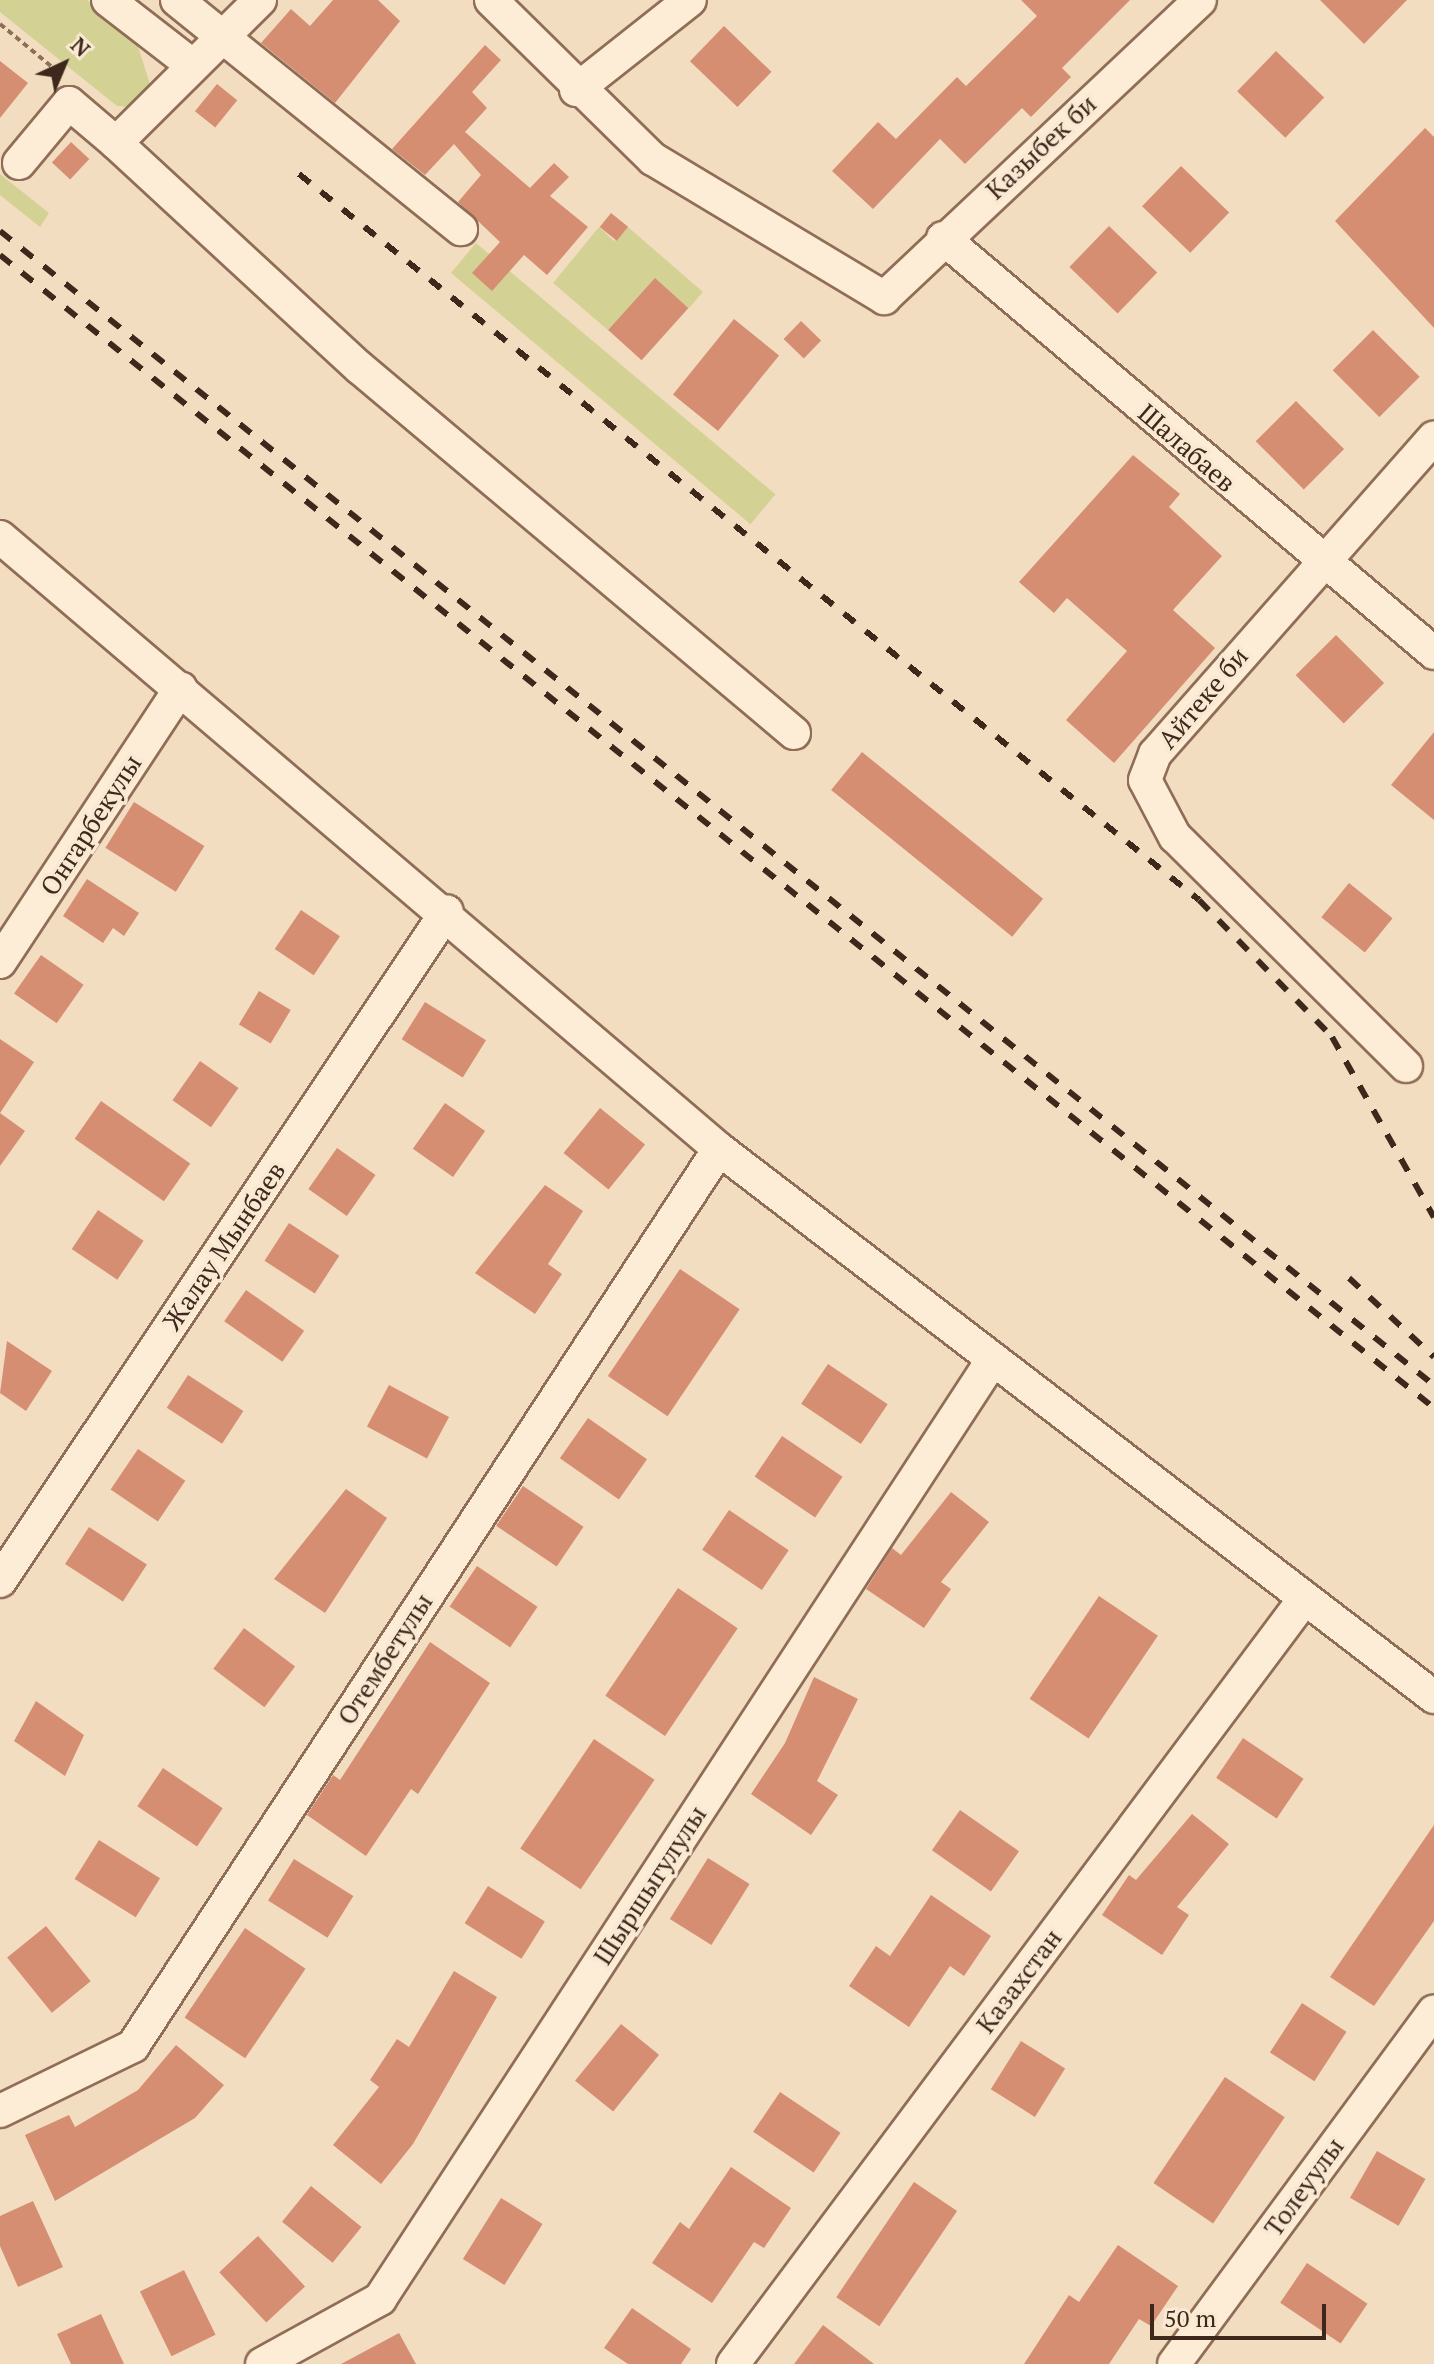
<!DOCTYPE html>
<html>
<head>
<meta charset="utf-8">
<style>
  body { margin:0 }
  #map { position:relative; width:1434px; height:2364px; overflow:hidden; background:#f3ddc1; font-family:"PT Serif",serif }
  div>[style] { position:absolute }
  [style*='--x'] { left:calc(var(--x)*1px); top:calc(var(--y)*1px); width:calc(var(--w)*1px); rotate:calc(var(--a)*1deg) }
  .green>* { inset:0; background:#d3d294; transform-origin:0 0 }
  .building>* { inset:0; background:#d68e72; transform-origin:0 0 }
  .path>* { height:4px; margin-top:-2px; transform-origin:0; background:repeating-linear-gradient(90deg,#906d56 0 6px,transparent 0 10px) }
  .roads { filter:drop-shadow(2px 0 #906d56) drop-shadow(-2px 0 #906d56) drop-shadow(0 2px #906d56) drop-shadow(0 -2px #906d56) }
  .minor>* { height:32px; margin:-16px; padding:0 16px; transform-origin:16px; border-radius:16px; background:#fdecd6 }
  .rail>* { height:6px; margin-top:-3px; transform-origin:0; background:repeating-linear-gradient(90deg,#3e281c 0 14px,transparent 0 28px) }
  span { translate:-50% -50%; white-space:nowrap; text-align:center; line-height:1.15; -webkit-text-stroke:7px #fae9d2; paint-order:stroke }
  .street-label { font-size:26px; color:#3e281c }
  .north { position:absolute; left:24px; top:24px; width:80px; height:80px; -webkit-text-stroke:6px #fae9d2; paint-order:stroke; rotate:44deg; font-size:22px; font-weight:700; line-height:32px; text-align:center; color:#3e281c }
  .north::after { content:''; display:block; margin:auto; width:28px; height:36px; background:#3e281c; clip-path:polygon(50% 0,100% 100%,50% 72%,0 100%) }
  .scale { position:absolute; left:1150px; top:2304px; width:176px; height:36px; box-sizing:border-box; border:4px solid #3e281c; border-top:0; padding-left:10px; font-size:24px; line-height:28px; white-space:nowrap; color:#3e281c; -webkit-text-stroke:6px #fae9d2; paint-order:stroke }
</style>
</head>
<body>
<div id="map">
  <div class="green">
    <div style="clip-path:polygon(0 0,87px 0,135px 37px,150px 84px,130px 107px,117px 106px,0 12px)"></div>
    <div style="clip-path:polygon(0 174px,49px 213px,40px 227px,0 195px)"></div>
    <div style="clip-path:polygon(599px 227px,614px 241px,628px 227px,703px 292px,689px 308px,655px 279px,609px 331px,553px 283px)"></div>
    <div style="left:476px;top:243px;width:391px;height:39px;rotate:40deg"></div>
  </div>
  <div class="building">
    <div style="clip-path:polygon(333px 0,378px 0,400px 21px,335px 103px,261px 43px,291px 9px,310px 26px)"></div>
    <div style="clip-path:polygon(1021px 0,1130px 0,1062px 68px,1071px 77px,1031px 117px,1022px 108px,965px 164px,940px 139px,873px 209px,832px 171px,878px 122px,896px 139px,957px 77px,966px 86px,1037px 16px)"></div>
    <div style="clip-path:polygon(1320px 0,1407px 0,1364px 44px)"></div>
    <div style="left:724px;top:26px;width:66px;height:49px;rotate:44deg"></div>
    <div style="clip-path:polygon(485px 45px,501px 60px,472px 92px,487px 108px,465px 132px,530px 188px,554px 163px,569px 177px,550px 196px,588px 227px,547px 275px,524px 255px,492px 291px,472px 273px,500px 242px,458px 202px,481px 175px,454px 144px,425px 175px,392px 149px)"></div>
    <div style="left:1276px;top:51px;width:67px;height:56px;rotate:44deg"></div>
    <div style="clip-path:polygon(0 61px,28px 83px,0 118px)"></div>
    <div style="left:217px;top:84px;width:26px;height:35px;rotate:39deg"></div>
    <div style="clip-path:polygon(1425px 128px,1434px 137px,1434px 328px,1335px 221px)"></div>
    <div style="left:71px;top:142px;width:25px;height:28px;rotate:43deg"></div>
    <div style="left:1181px;top:166px;width:67px;height:56px;rotate:44deg"></div>
    <div style="left:611px;top:213px;width:22px;height:18px;rotate:39deg"></div>
    <div style="left:1109px;top:226px;width:67px;height:57px;rotate:44deg"></div>
    <div style="left:655px;top:278px;width:45px;height:70px;rotate:42deg"></div>
    <div style="left:734px;top:319px;width:58px;height:97px;rotate:39deg"></div>
    <div style="left:801px;top:321px;width:28px;height:25px;rotate:44deg"></div>
    <div style="left:1373px;top:330px;width:66px;height:57px;rotate:45deg"></div>
    <div style="left:1296px;top:401px;width:68px;height:57px;rotate:45deg"></div>
    <div style="clip-path:polygon(1133px 455px,1180px 494px,1169px 507px,1222px 556px,1173px 610px,1215px 648px,1114px 763px,1066px 720px,1127px 651px,1067px 598px,1054px 613px,1019px 582px)"></div>
    <div style="left:1336px;top:635px;width:68px;height:57px;rotate:45deg"></div>
    <div style="clip-path:polygon(1434px 732px,1434px 820px,1391px 785px)"></div>
    <div style="left:862px;top:752px;width:233px;height:49px;rotate:39deg"></div>
    <div style="left:134px;top:802px;width:83px;height:54px;rotate:32deg"></div>
    <div style="clip-path:polygon(87px 879px,139px 913px,124px 936px,113px 928px,103px 943px,63px 916px)"></div>
    <div style="left:1349px;top:883px;width:56px;height:44px;rotate:39deg"></div>
    <div style="left:301px;top:910px;width:47px;height:47px;rotate:34deg"></div>
    <div style="left:41px;top:955px;width:52px;height:47px;rotate:35deg"></div>
    <div style="left:259px;top:991px;width:37px;height:39px;rotate:31deg"></div>
    <div style="left:425px;top:1002px;width:72px;height:44px;rotate:32deg"></div>
    <div style="clip-path:polygon(0 1039px,34px 1062px,0 1113px)"></div>
    <div style="left:200px;top:1061px;width:47px;height:48px;rotate:35deg"></div>
    <div style="left:101px;top:1101px;width:109px;height:46px;rotate:35deg"></div>
    <div style="left:445px;top:1103px;width:49px;height:56px;rotate:35deg"></div>
    <div style="left:600px;top:1108px;width:58px;height:58px;rotate:39deg"></div>
    <div style="clip-path:polygon(0 1113px,25px 1131px,0 1166px)"></div>
    <div style="left:337px;top:1148px;width:47px;height:50px;rotate:35deg"></div>
    <div style="clip-path:polygon(545px 1185px,583px 1211px,548px 1264px,562px 1274px,535px 1314px,475px 1273px)"></div>
    <div style="left:98px;top:1210px;width:55px;height:47px;rotate:34deg"></div>
    <div style="left:289px;top:1223px;width:60px;height:45px;rotate:33deg"></div>
    <div style="left:680px;top:1269px;width:72px;height:129px;rotate:34deg"></div>
    <div style="left:246px;top:1290px;width:71px;height:38px;rotate:35deg"></div>
    <div style="clip-path:polygon(7px 1341px,52px 1371px,26px 1411px,0 1393px)"></div>
    <div style="left:828px;top:1364px;width:72px;height:48px;rotate:34deg"></div>
    <div style="left:188px;top:1375px;width:66px;height:39px;rotate:33deg"></div>
    <div style="left:389px;top:1385px;width:68px;height:47px;rotate:28deg"></div>
    <div style="left:588px;top:1418px;width:72px;height:49px;rotate:35deg"></div>
    <div style="left:782px;top:1436px;width:73px;height:49px;rotate:34deg"></div>
    <div style="left:138px;top:1449px;width:57px;height:49px;rotate:34deg"></div>
    <div style="left:523px;top:1486px;width:73px;height:48px;rotate:34deg"></div>
    <div style="clip-path:polygon(346px 1489px,387px 1518px,325px 1613px,274px 1579px)"></div>
    <div style="clip-path:polygon(951px 1492px,989px 1522px,941px 1582px,951px 1589px,924px 1628px,866px 1589px,892px 1548px,901px 1555px)"></div>
    <div style="left:729px;top:1510px;width:72px;height:48px;rotate:34deg"></div>
    <div style="left:89px;top:1527px;width:69px;height:44px;rotate:33deg"></div>
    <div style="left:477px;top:1566px;width:73px;height:49px;rotate:34deg"></div>
    <div style="left:678px;top:1588px;width:72px;height:130px;rotate:34deg"></div>
    <div style="left:1099px;top:1596px;width:71px;height:124px;rotate:34deg"></div>
    <div style="left:244px;top:1628px;width:64px;height:51px;rotate:37deg"></div>
    <div style="clip-path:polygon(430px 1642px,490px 1683px,418px 1794px,411px 1789px,366px 1856px,307px 1815px,333px 1775px,340px 1780px)"></div>
    <div style="clip-path:polygon(814px 1677px,858px 1699px,817px 1781px,838px 1795px,811px 1835px,751px 1794px,785px 1743px)"></div>
    <div style="clip-path:polygon(36px 1701px,84px 1735px,65px 1776px,14px 1741px)"></div>
    <div style="left:1243px;top:1738px;width:73px;height:48px;rotate:34deg"></div>
    <div style="left:594px;top:1739px;width:73px;height:132px;rotate:34deg"></div>
    <div style="left:163px;top:1768px;width:72px;height:46px;rotate:34deg"></div>
    <div style="left:960px;top:1810px;width:72px;height:49px;rotate:35deg"></div>
    <div style="clip-path:polygon(1192px 1814px,1229px 1844px,1177px 1907px,1189px 1915px,1162px 1955px,1102px 1915px,1129px 1875px,1136px 1880px)"></div>
    <div style="clip-path:polygon(1434px 1825px,1434px 1921px,1374px 2006px,1330px 1977px)"></div>
    <div style="left:99px;top:1840px;width:72px;height:46px;rotate:32deg"></div>
    <div style="left:708px;top:1858px;width:49px;height:72px;rotate:32deg"></div>
    <div style="left:294px;top:1859px;width:70px;height:49px;rotate:32deg"></div>
    <div style="left:488px;top:1886px;width:67px;height:44px;rotate:32deg"></div>
    <div style="clip-path:polygon(931px 1895px,991px 1936px,964px 1976px,950px 1966px,909px 2027px,849px 1986px,876px 1946px,890px 1956px)"></div>
    <div style="left:46px;top:1926px;width:71px;height:50px;rotate:51deg"></div>
    <div style="left:245px;top:1928px;width:73px;height:108px;rotate:34deg"></div>
    <div style="clip-path:polygon(454px 1971px,497px 1997px,413px 2144px,381px 2184px,333px 2145px,379px 2087px,370px 2080px,397px 2039px,409px 2047px)"></div>
    <div style="left:1302px;top:2003px;width:53px;height:59px;rotate:33deg"></div>
    <div style="left:621px;top:2024px;width:49px;height:73px;rotate:39deg"></div>
    <div style="left:1021px;top:2041px;width:52px;height:57px;rotate:32deg"></div>
    <div style="clip-path:polygon(176px 2045px,224px 2085px,195px 2118px,55px 2201px,25px 2135px,69px 2115px,75px 2127px,138px 2090px)"></div>
    <div style="left:1225px;top:2077px;width:72px;height:128px;rotate:34deg"></div>
    <div style="left:780px;top:2092px;width:73px;height:48px;rotate:34deg"></div>
    <div style="left:1377px;top:2151px;width:56px;height:54px;rotate:30deg"></div>
    <div style="clip-path:polygon(731px 2167px,791px 2208px,764px 2248px,754px 2242px,712px 2303px,652px 2263px,680px 2222px,689px 2229px)"></div>
    <div style="left:914px;top:2182px;width:52px;height:139px;rotate:34deg"></div>
    <div style="left:311px;top:2186px;width:65px;height:46px;rotate:39deg"></div>
    <div style="left:501px;top:2198px;width:49px;height:72px;rotate:32deg"></div>
    <div style="clip-path:polygon(33px 2201px,63px 2267px,18px 2287px,0 2246px,0 2216px)"></div>
    <div style="left:258px;top:2236px;width:69px;height:53px;rotate:47deg"></div>
    <div style="clip-path:polygon(1118px 2245px,1178px 2286px,1151px 2326px,1139px 2319px,1109px 2364px,1024px 2364px,1069px 2295px,1079px 2302px)"></div>
    <div style="left:1307px;top:2263px;width:73px;height:48px;rotate:34deg"></div>
    <div style="left:184px;top:2270px;width:72px;height:49px;rotate:64deg"></div>
    <div style="clip-path:polygon(632px 2308px,691px 2349px,681px 2364px,628px 2364px,604px 2348px)"></div>
    <div style="clip-path:polygon(101px 2314px,124px 2364px,71px 2364px,57px 2334px)"></div>
    <div style="clip-path:polygon(823px 2325px,874px 2364px,794px 2364px)"></div>
    <div style="clip-path:polygon(399px 2333px,416px 2364px,341px 2364px)"></div>
  </div>
  <div class="path">
    <div style="--x:0;--y:24;--w:75;--a:39.6"></div>
  </div>
  <div class="roads">
    <div class="minor">
      <div style="--x:108;--y:0;--w:106;--a:37.7"></div>
      <div style="--x:177;--y:0;--w:365;--a:38.9"></div>
      <div style="--x:491;--y:0;--w:227;--a:44.5"></div>
      <div style="--x:653;--y:159;--w:270;--a:31"></div>
      <div style="--x:884;--y:298;--w:434;--a:-43.3"></div>
      <div style="--x:576;--y:90;--w:145;--a:-38.3"></div>
      <div style="--x:116;--y:143;--w:332;--a:42.7"></div>
      <div style="--x:360;--y:368;--w:567;--a:40.06"></div>
      <div style="--x:19;--y:163;--w:78;--a:-50.2"></div>
      <div style="--x:69;--y:103;--w:62;--a:40.4"></div>
      <div style="--x:116;--y:143;--w:203;--a:-44.8"></div>
      <div style="--x:943;--y:238;--w:643;--a:40.2"></div>
      <div style="--x:0;--y:537;--w:944;--a:40.4"></div>
      <div style="--x:719;--y:1149;--w:901;--a:37.47"></div>
      <div style="--x:0;--y:962;--w:328;--a:-56.6"></div>
      <div style="--x:1406;--y:1066;--w:325;--a:-135.2"></div>
      <div style="--x:1175;--y:837;--w:64;--a:-117.8"></div>
      <div style="--x:1145;--y:780;--w:28;--a:-69"></div>
      <div style="--x:1155;--y:754;--w:422;--a:-48.6"></div>
      <div style="--x:0;--y:1581;--w:805;--a:-56.29"></div>
      <div style="--x:0;--y:2111;--w:148;--a:-26"></div>
      <div style="--x:133;--y:2046;--w:1071;--a:-56.84"></div>
      <div style="--x:262;--y:2364;--w:135;--a:-28.8"></div>
      <div style="--x:380;--y:2299;--w:1122;--a:-56.89"></div>
      <div style="--x:733;--y:2364;--w:956;--a:-53.25"></div>
      <div style="--x:1174;--y:2364;--w:438;--a:-53.6"></div>
    </div>
  </div>
  <div class="rail">
    <div style="--x:299;--y:174;--w:1156;--a:38.89"></div>
    <div style="--x:1199;--y:900;--w:191;--a:45.8"></div>
    <div style="--x:1332;--y:1037;--w:207;--a:60.5"></div>
    <div style="--x:0;--y:231;--w:1841;--a:38.83"></div>
    <div style="--x:0;--y:255;--w:1840;--a:38.8"></div>
    <div style="--x:1349;--y:1278;--w:116;--a:42.9"></div>
  </div>
  <div class="street-label">
    <span style="left:1041px;top:147px;rotate:-43deg">Казыбек би</span>
    <span style="left:1187px;top:448px;rotate:41deg">Шалабаев</span>
    <span style="left:1203px;top:698px;rotate:-50deg">Айтеке би</span>
    <span style="left:91px;top:825px;rotate:-57deg">Онгарбекулы</span>
    <span style="left:224px;top:1246px;rotate:-56deg">Жалау Мынбаев</span>
    <span style="left:385px;top:1659px;rotate:-57deg">Отембетулы</span>
    <span style="left:650px;top:1885px;rotate:-57deg">Шыршыгулулы</span>
    <span style="left:1019px;top:1981px;rotate:-53deg">Казахстан</span>
    <span style="left:1304px;top:2187px;rotate:-54deg">Толеуулы</span>
  </div>
  <div class="north">N</div>
  <div class="scale">50 m</div>
</div>
</body>
</html>
